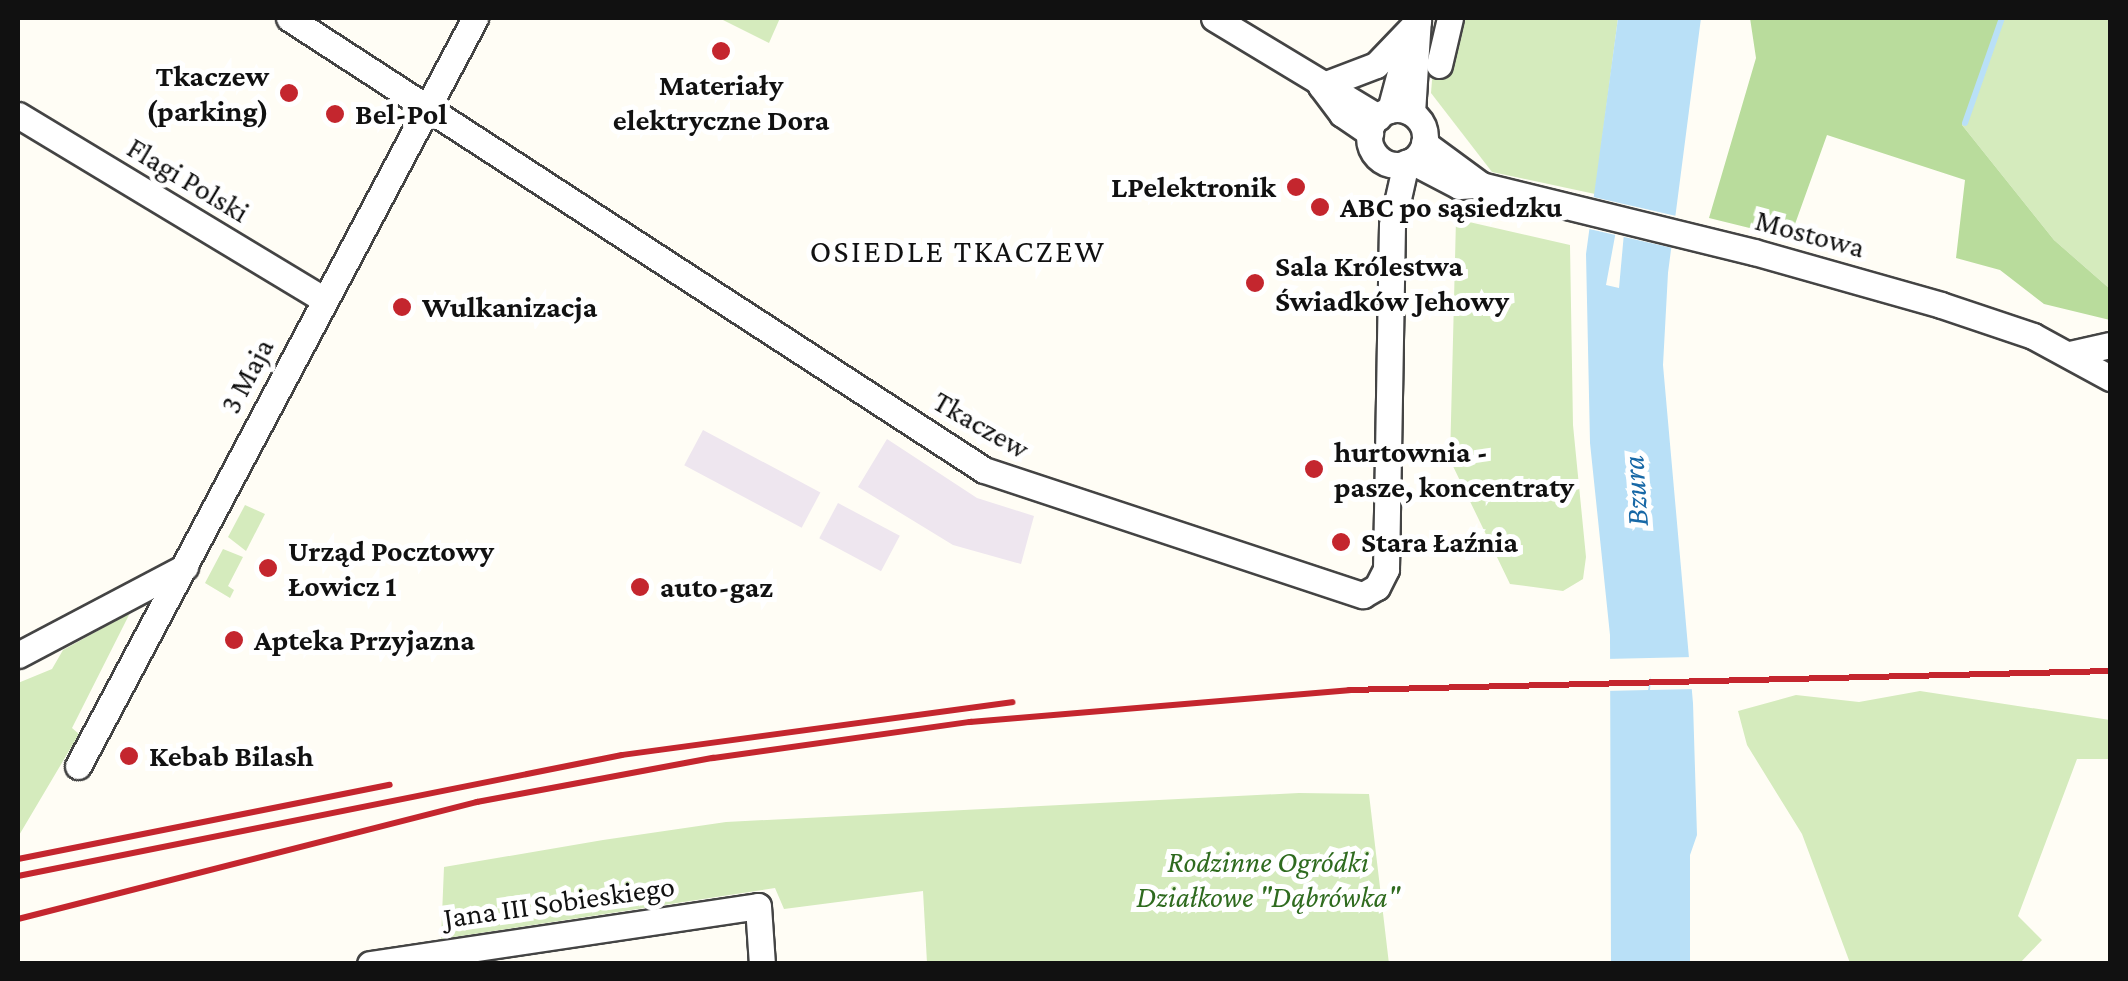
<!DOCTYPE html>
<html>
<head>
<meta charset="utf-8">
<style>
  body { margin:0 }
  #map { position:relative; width:2128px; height:981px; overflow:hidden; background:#fffdf5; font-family:"Crimson Pro",serif }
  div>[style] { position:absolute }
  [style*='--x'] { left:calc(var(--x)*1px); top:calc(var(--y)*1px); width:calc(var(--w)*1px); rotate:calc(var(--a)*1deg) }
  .industrial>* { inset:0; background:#eee6ef; transform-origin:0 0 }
  .green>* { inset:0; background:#d5ebbd }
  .forest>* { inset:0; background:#b9dc9c }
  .water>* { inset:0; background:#b9e0f7 }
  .pier>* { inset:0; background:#fffdf5; transform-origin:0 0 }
  .stream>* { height:6px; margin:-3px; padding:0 3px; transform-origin:3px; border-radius:3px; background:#b9e0f7 }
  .roads { filter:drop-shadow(2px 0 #444) drop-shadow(-2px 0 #444) drop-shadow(0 2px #444) drop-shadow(0 -2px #444) }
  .minor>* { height:25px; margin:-12.5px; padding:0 12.5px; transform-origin:12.5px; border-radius:12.5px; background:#fff }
  .minor>.ring { margin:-12.5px; padding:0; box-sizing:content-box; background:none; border:25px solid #fff; border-radius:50% }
  .rail>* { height:6px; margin:-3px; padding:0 3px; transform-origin:3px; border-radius:3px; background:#c4262e }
  .dots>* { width:28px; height:28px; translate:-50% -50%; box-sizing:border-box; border:5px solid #fff; border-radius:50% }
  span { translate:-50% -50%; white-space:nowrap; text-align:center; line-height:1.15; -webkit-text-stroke:10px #fff; paint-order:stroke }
  .poi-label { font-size:30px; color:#111; font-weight:700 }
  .right { translate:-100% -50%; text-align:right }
  .left { translate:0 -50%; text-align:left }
  .street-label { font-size:30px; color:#111 }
  .park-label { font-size:30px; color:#2f6b1f; font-style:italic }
  .neighbourhood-label { font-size:32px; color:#111; letter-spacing:2.5px }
  .water-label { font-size:32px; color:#1768a6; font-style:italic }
  .frame { position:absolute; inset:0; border:20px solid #111; pointer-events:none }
</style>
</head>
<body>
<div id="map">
  <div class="industrial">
    <div style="left:703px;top:430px;width:133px;height:40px;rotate:28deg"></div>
    <div style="clip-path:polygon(887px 439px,977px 498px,1034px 516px,1021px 564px,953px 545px,858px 487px)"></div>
    <div style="left:838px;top:503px;width:70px;height:40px;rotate:28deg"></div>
  </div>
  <div class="green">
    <div style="clip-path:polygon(719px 18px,780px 18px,769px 43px)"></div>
    <div style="clip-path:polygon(1437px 18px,1618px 18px,1595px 194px,1492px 172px,1431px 93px)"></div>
    <div style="clip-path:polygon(2004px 18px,2110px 18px,2110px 289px,2054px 240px,1962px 125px)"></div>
    <div style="clip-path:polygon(1456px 219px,1570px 245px,1573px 425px,1586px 557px,1583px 579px,1563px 591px,1510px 584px,1450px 460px)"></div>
    <div style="clip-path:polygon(245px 505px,265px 514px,246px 551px,228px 537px)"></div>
    <div style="clip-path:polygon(223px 549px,243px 557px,228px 586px,234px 590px,230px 598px,205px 583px)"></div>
    <div style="clip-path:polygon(130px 613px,72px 728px,79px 734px,18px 837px,18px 683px,52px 669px,63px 650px)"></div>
    <div style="clip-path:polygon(1920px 691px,2110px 720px,2110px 759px,2077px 759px,2018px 916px,2042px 940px,2020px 963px,1850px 963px,1802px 834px,1747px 745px,1738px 711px,1796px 695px,1859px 702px)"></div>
    <div style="clip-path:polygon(1299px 793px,1369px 794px,1389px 964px,927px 963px,923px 891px,784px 909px,775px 888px,441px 939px,444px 867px,603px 840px,726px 822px)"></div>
  </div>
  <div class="forest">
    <div style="clip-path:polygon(1750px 18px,2004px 18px,1962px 125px,2054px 240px,2110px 289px,2110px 320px,2044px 304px,2000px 270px,1956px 258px,1965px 180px,1827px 135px,1790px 238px,1709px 218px,1756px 58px)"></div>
  </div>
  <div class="water">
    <div style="clip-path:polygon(evenodd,1618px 18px,1701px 18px,1668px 273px,1663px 365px,1693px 703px,1697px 835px,1690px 855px,1690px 963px,1611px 964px,1610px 635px,1590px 443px,1586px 254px,1618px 18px,1620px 209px,1624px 233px,1619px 288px,1606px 285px,1620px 209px)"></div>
  </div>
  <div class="pier">
    <div style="left:1589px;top:196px;width:95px;height:32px;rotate:13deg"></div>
    <div style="clip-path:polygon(1694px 657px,1697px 689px,1650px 690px,1651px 676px,1648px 690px,1604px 691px,1605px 659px)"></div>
  </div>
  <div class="stream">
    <div style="--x:1965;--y:123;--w:111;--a:-70.6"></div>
  </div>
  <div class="roads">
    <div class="minor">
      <div style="--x:289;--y:18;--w:829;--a:33.04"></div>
      <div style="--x:984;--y:470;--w:399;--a:18.3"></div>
      <div style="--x:1363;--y:595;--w:16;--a:-30"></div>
      <div style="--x:1377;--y:587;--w:20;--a:-63"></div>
      <div style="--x:1386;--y:569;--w:344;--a:-89"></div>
      <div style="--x:1392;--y:225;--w:64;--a:-77.3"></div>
      <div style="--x:1214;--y:18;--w:192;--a:31.1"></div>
      <div style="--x:1439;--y:65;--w:48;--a:-76.8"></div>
      <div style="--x:1321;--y:86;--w:59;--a:-20.9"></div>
      <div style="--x:1376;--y:65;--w:61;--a:-46.3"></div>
      <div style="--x:1321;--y:86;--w:35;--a:53"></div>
      <div style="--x:1342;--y:114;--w:34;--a:34"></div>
      <div class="ring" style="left:1369px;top:109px;width:31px;height:31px"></div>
      <div style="--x:1390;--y:110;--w:73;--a:-75"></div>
      <div style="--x:1412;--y:113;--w:95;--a:-86.4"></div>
      <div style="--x:18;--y:115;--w:358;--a:31.1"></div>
      <div style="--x:1424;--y:143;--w:71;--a:36.4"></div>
      <div style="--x:1411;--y:161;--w:54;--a:27.5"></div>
      <div style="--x:1459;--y:186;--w:22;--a:-3"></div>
      <div style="--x:1481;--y:185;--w:281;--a:13.8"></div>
      <div style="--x:1754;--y:252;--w:194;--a:15.8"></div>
      <div style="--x:1941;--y:305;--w:97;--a:18.6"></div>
      <div style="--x:2033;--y:336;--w:88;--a:28.6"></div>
      <div style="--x:2070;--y:354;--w:41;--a:-12.7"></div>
      <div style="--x:18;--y:655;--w:189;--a:-27.8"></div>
      <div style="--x:78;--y:766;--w:847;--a:-62.04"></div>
      <div style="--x:370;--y:964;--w:392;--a:-8.5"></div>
      <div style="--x:758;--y:906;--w:58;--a:86.1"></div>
    </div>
  </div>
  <div class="rail">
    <div style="--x:18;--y:859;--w:379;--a:-11.3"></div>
    <div style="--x:18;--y:876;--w:616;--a:-11.33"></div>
    <div style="--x:622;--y:755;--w:394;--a:-7.7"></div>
    <div style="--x:18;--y:919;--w:474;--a:-14.3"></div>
    <div style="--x:477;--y:802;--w:240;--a:-10.6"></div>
    <div style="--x:713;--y:758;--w:260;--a:-8"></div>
    <div style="--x:970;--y:722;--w:380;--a:-4.8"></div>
    <div style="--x:1349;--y:690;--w:761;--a:-1.43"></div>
  </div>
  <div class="dots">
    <div style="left:721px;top:51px;background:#c4262e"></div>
    <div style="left:289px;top:93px;background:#c4262e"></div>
    <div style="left:335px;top:114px;background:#c4262e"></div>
    <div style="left:1296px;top:187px;background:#c4262e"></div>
    <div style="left:1320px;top:207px;background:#c4262e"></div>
    <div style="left:1255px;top:283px;background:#c4262e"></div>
    <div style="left:402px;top:307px;background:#c4262e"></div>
    <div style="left:1314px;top:469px;background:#c4262e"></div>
    <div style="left:1341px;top:542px;background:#c4262e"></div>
    <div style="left:268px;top:568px;background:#c4262e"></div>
    <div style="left:640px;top:587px;background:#c4262e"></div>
    <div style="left:234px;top:640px;background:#c4262e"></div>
    <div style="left:129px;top:756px;background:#c4262e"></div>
  </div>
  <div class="poi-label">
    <span class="right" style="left:269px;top:93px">Tkaczew<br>(parking)</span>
    <span style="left:721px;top:102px">Materiały<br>elektryczne Dora</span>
    <span class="left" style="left:355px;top:114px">Bel-Pol</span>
    <span class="right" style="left:1276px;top:187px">LPelektronik</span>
    <span class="left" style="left:1340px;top:207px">ABC po sąsiedzku</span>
    <span class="left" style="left:1275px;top:283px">Sala Królestwa<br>Świadków Jehowy</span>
    <span class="left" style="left:422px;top:307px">Wulkanizacja</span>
    <span class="left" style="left:1334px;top:469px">hurtownia -<br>pasze, koncentraty</span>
    <span class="left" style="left:1361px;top:542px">Stara Łaźnia</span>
    <span class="left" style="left:288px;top:568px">Urząd Pocztowy<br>Łowicz 1</span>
    <span class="left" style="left:660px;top:587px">auto-gaz</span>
    <span class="left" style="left:254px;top:640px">Apteka Przyjazna</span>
    <span class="left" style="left:149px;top:756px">Kebab Bilash</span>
  </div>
  <div class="street-label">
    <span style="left:188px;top:180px;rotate:31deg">Flagi Polski</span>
    <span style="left:1810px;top:234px;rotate:15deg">Mostowa</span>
    <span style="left:247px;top:376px;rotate:-62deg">3 Maja</span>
    <span style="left:981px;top:425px;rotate:30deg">Tkaczew</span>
    <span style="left:559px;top:902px;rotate:-8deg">Jana III Sobieskiego</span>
  </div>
  <div class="park-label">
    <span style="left:1268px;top:879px">Rodzinne Ogródki<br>Działkowe "Dąbrówka"</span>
  </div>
  <div class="neighbourhood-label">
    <span style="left:958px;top:251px">OSIEDLE TKACZEW</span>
  </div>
  <div class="water-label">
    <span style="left:1635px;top:491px;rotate:-94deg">Bzura</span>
  </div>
  <div class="frame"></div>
</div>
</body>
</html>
